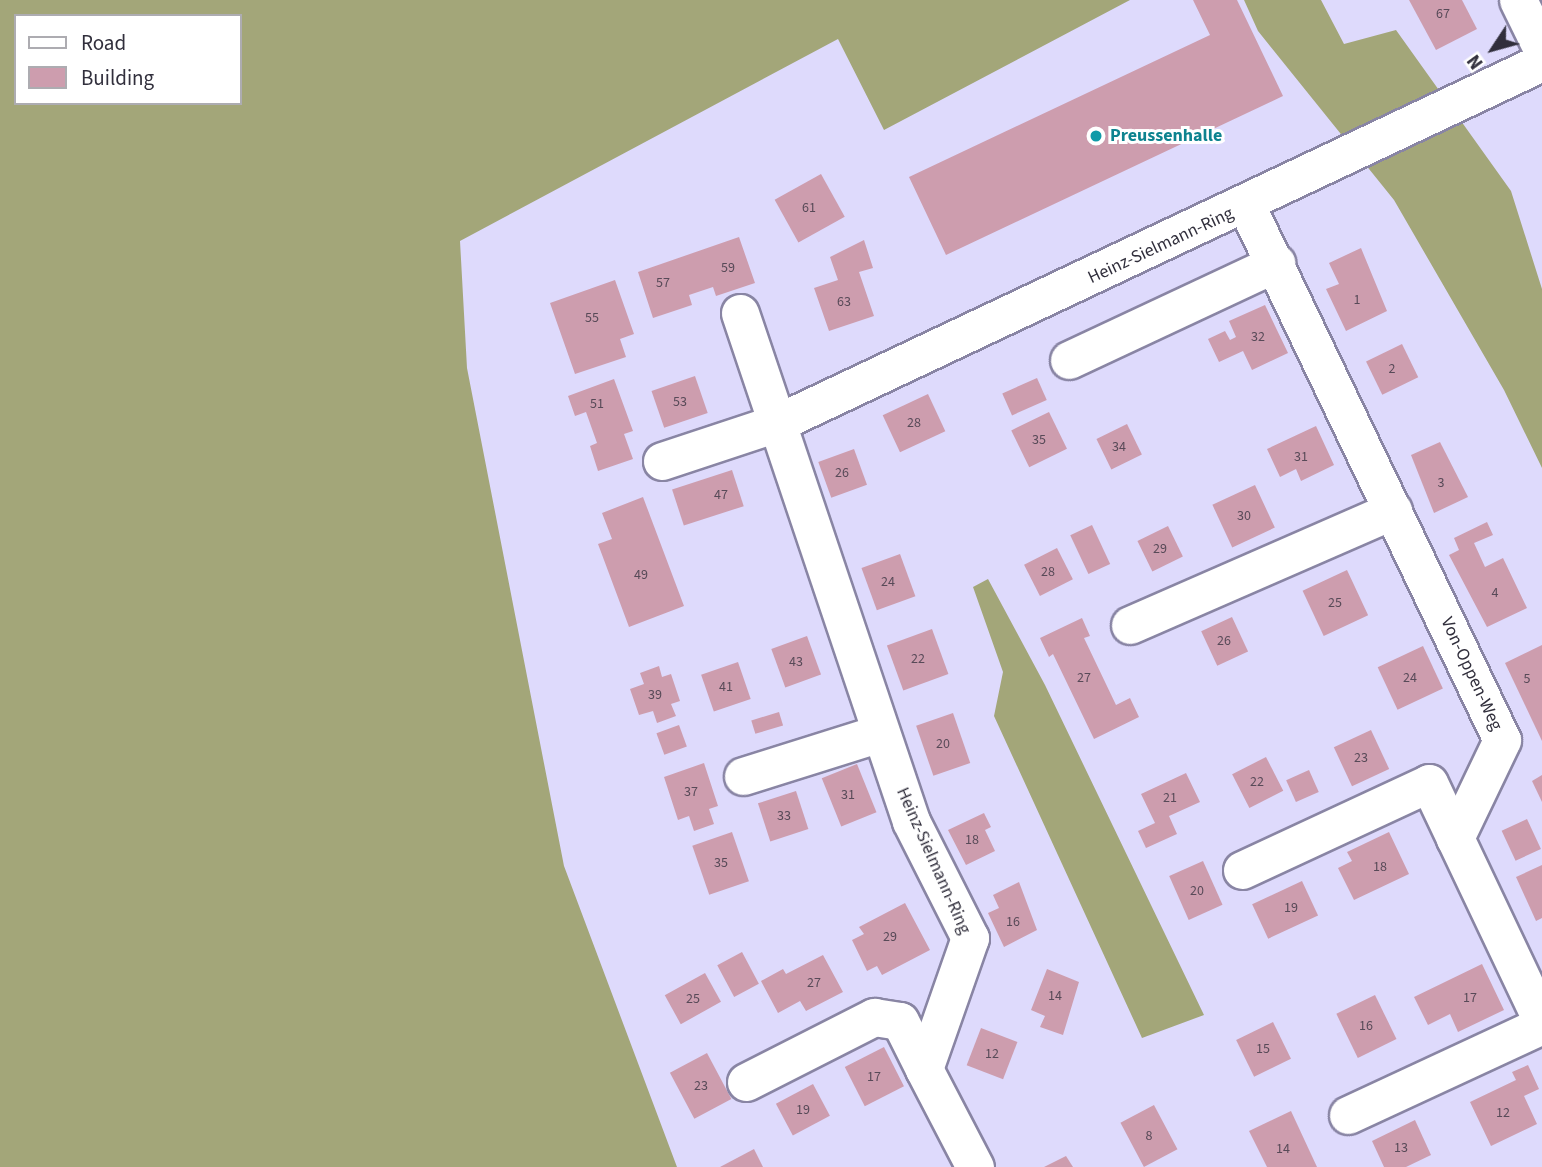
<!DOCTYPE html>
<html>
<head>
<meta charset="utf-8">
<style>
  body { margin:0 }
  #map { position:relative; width:1542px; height:1167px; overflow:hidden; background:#dedafc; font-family:"Source Sans 3",sans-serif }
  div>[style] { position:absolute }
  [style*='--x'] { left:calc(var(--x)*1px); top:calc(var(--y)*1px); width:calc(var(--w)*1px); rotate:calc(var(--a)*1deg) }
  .forest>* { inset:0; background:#a3a679 }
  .building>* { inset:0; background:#cd9dae; transform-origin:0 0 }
  .roads { filter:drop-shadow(2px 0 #8985a4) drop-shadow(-2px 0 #8985a4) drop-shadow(0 2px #8985a4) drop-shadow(0 -2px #8985a4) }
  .minor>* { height:37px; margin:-18.5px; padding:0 18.5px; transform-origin:18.5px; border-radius:18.5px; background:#fff }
  .dots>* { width:19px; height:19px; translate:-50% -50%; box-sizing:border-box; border:4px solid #fff; border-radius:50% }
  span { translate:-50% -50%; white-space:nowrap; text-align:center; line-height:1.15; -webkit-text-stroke:6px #fff; paint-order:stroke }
  .number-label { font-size:14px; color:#584a58 }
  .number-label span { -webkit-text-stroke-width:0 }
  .culture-label { font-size:18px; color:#0d838f; font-weight:700 }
  .left { translate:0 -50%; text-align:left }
  .street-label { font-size:18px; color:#312f3c }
  .legend { position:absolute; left:14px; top:14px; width:228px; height:91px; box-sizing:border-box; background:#fff; border:2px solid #adacb1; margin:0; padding:9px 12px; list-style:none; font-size:21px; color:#312f3c }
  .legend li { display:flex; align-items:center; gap:14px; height:35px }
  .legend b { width:35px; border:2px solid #adacb1 }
  .north { position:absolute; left:1458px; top:14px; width:70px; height:70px; -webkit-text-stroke:5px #fff; paint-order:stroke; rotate:234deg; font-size:19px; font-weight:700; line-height:28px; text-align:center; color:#312f3c }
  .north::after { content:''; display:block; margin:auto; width:24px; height:32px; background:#312f3c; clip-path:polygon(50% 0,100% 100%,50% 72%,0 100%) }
</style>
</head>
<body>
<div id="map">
  <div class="forest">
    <div style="clip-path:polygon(evenodd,0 0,1130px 0,884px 130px,838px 39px,460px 241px,467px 368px,564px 866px,677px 1167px,0 1167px,0 0,16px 16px,240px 16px,240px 103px,16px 103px,16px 16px)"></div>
    <div style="clip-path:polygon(1244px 0,1321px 0,1344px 44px,1396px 30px,1511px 191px,1542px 289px,1542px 468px,1504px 390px,1394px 200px,1258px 31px)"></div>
    <div style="clip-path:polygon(988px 579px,1045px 685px,1204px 1015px,1142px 1038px,994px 716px,1003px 672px,973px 587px)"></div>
  </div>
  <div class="building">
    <div style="clip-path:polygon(1193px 0,1237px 0,1283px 96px,946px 255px,909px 177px,1210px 35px)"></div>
    <div style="clip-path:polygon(1409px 0,1462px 0,1477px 29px,1436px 50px)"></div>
    <div style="left:821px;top:174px;width:49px;height:53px;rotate:61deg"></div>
    <div style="clip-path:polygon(739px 237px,755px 283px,716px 296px,713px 287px,689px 295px,692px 305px,653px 318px,638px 272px)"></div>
    <div style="clip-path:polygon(864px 240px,873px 268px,859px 272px,874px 316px,829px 331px,814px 288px,838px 280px,830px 257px)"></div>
    <div style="clip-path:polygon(1361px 248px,1387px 311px,1346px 331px,1326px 289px,1339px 284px,1329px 263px)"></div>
    <div style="clip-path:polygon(615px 280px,634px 334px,620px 339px,626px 357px,575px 374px,550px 303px)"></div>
    <div style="clip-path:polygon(1265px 305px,1288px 353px,1252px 370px,1243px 351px,1219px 362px,1208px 339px,1225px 331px,1230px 340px,1236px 337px,1229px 321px)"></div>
    <div style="left:1402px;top:344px;width:37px;height:40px;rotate:64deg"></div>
    <div style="left:695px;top:376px;width:39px;height:46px;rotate:71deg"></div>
    <div style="left:1037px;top:378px;width:24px;height:38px;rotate:66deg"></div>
    <div style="clip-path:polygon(614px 379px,633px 431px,624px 434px,633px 459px,598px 471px,590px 446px,597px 443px,586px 412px,575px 416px,568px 396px)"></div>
    <div style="left:928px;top:394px;width:41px;height:50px;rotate:65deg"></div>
    <div style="left:1049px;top:412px;width:41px;height:42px;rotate:64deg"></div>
    <div style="left:1127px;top:424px;width:34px;height:34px;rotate:64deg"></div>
    <div style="clip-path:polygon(1316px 426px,1334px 465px,1301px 481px,1296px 469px,1280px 477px,1267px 449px)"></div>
    <div style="clip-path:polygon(1440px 442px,1468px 497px,1434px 513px,1411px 455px)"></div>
    <div style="left:854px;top:449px;width:38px;height:38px;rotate:70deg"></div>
    <div style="left:732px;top:470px;width:38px;height:63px;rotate:72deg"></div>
    <div style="left:1255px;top:485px;width:47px;height:47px;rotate:65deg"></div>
    <div style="clip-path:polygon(643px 497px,684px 606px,629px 627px,598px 544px,612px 539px,602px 513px)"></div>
    <div style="clip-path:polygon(1487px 522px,1493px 535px,1474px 543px,1485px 567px,1503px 558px,1527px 608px,1487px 627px,1449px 555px,1459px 550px,1454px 538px)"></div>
    <div style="left:1092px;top:525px;width:43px;height:24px;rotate:65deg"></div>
    <div style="left:1168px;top:526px;width:34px;height:34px;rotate:64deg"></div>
    <div style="left:1057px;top:548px;width:35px;height:37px;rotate:63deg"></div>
    <div style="left:900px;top:554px;width:45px;height:41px;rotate:70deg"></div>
    <div style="left:1347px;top:570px;width:50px;height:49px;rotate:65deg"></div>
    <div style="left:1232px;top:617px;width:38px;height:34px;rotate:65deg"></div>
    <div style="clip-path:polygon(1082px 618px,1090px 636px,1084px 638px,1116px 705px,1130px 698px,1139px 717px,1094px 739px,1053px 654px,1049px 657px,1040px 638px)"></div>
    <div style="left:932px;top:629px;width:48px;height:48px;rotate:70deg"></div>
    <div style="left:807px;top:636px;width:41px;height:38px;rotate:70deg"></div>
    <div style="clip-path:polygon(1542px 645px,1542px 741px,1505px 663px)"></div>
    <div style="left:1423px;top:646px;width:47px;height:50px;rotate:65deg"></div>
    <div style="left:738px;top:662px;width:39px;height:39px;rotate:71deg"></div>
    <div style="clip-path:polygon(659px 666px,662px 677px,671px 674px,680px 701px,671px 704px,676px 716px,657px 723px,653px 711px,639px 715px,630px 689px,644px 684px,640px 673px)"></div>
    <div style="left:779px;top:712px;width:14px;height:29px;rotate:73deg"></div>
    <div style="left:953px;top:713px;width:53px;height:39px;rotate:71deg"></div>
    <div style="left:679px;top:725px;width:23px;height:24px;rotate:70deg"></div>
    <div style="left:1371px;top:730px;width:43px;height:41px;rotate:65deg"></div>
    <div style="left:1266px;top:757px;width:38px;height:38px;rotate:63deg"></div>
    <div style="clip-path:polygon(704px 763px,718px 806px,709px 809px,714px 824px,694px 831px,689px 816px,678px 820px,664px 777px)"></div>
    <div style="left:857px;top:764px;width:52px;height:38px;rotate:68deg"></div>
    <div style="left:1309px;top:770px;width:24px;height:25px;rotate:66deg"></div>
    <div style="clip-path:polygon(1186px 773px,1200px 802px,1169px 816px,1177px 834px,1146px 848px,1138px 831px,1155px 823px,1141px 794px)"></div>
    <div style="clip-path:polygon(1542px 775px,1542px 802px,1532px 781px)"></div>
    <div style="left:796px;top:791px;width:40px;height:40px;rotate:72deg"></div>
    <div style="clip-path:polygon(984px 813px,991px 827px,985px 830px,995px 851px,966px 865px,948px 830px)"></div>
    <div style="left:1527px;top:819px;width:33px;height:28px;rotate:65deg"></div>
    <div style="left:732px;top:832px;width:52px;height:42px;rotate:71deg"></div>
    <div style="clip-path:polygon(1389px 832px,1409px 874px,1354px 900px,1338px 868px,1352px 861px,1347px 852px)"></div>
    <div style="left:1203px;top:861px;width:48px;height:37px;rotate:66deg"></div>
    <div style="clip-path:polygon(1542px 865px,1542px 918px,1536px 921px,1516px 877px)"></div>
    <div style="left:1302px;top:881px;width:38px;height:55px;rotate:65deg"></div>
    <div style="clip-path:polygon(1019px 882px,1037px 930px,1004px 947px,988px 913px,999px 908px,993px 895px)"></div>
    <div style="clip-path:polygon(905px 903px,930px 950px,882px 975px,877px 966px,867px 971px,852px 940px,864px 934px,859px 927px)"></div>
    <div style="left:742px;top:952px;width:36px;height:28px;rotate:62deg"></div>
    <div style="clip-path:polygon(823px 955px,843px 992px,806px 1011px,800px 1001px,778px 1013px,761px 981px,783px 969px,786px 974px)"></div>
    <div style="clip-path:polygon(1482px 964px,1504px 1010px,1458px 1032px,1450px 1014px,1428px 1025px,1414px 997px)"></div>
    <div style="clip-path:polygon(1047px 969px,1079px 982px,1063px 1035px,1040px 1027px,1045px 1016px,1031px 1010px)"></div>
    <div style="left:705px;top:973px;width:33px;height:46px;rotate:61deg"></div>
    <div style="left:1375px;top:995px;width:49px;height:43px;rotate:64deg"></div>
    <div style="left:1273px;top:1022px;width:41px;height:41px;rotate:64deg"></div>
    <div style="left:981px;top:1028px;width:39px;height:40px;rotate:21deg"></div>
    <div style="left:884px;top:1047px;width:44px;height:44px;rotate:63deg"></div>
    <div style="left:707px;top:1053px;width:52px;height:42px;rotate:62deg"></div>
    <div style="clip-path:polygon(1528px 1065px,1539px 1089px,1524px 1096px,1537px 1124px,1491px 1146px,1470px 1102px,1516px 1080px,1512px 1072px)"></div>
    <div style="left:813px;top:1084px;width:36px;height:42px;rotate:62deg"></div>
    <div style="left:1154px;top:1105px;width:50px;height:38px;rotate:62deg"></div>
    <div style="clip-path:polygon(1291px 1111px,1317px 1167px,1267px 1167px,1249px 1131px)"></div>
    <div style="clip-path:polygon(1415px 1120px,1431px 1155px,1406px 1167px,1384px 1167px,1372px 1141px)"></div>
    <div style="clip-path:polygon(754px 1149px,763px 1167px,720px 1167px)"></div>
    <div style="clip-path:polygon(1066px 1156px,1073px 1167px,1044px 1167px)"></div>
  </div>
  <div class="roads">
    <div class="minor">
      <div style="--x:1518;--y:0;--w:55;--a:63.9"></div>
      <div style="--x:1246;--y:205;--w:593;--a:64.43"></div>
      <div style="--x:1502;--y:740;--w:109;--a:115.6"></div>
      <div style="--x:1455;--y:838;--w:203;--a:64.6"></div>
      <div style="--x:1069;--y:360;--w:229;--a:-25.1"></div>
      <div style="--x:662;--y:461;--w:121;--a:-18.3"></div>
      <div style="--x:777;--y:423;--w:116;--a:-108.6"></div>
      <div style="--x:1130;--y:625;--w:287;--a:-23.6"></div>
      <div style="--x:743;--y:776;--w:144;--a:-17.4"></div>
      <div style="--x:1242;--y:870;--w:206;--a:-24.9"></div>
      <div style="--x:1429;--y:783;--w:61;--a:64.7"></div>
      <div style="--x:746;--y:1082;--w:144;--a:-26.9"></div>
      <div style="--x:874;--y:1017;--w:26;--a:9"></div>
      <div style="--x:900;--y:1021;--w:54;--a:63.4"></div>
      <div style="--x:1348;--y:1115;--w:214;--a:-24.9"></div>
      <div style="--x:975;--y:1167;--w:110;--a:-117.5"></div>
      <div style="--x:924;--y:1069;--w:139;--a:-70.7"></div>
      <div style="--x:970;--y:938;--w:131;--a:-116.8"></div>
      <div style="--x:911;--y:821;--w:420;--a:-108.6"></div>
      <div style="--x:777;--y:423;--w:846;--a:-25.26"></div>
    </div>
  </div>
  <div class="dots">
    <div style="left:1096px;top:136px;background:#0f9aa8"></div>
  </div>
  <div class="number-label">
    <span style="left:1443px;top:14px">67</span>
    <span style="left:809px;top:208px">61</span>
    <span style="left:728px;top:268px">59</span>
    <span style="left:663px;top:283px">57</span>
    <span style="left:1357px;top:300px">1</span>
    <span style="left:844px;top:302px">63</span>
    <span style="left:592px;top:318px">55</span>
    <span style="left:1258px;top:337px">32</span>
    <span style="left:1392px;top:369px">2</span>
    <span style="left:680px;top:402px">53</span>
    <span style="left:597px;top:404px">51</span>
    <span style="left:914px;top:423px">28</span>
    <span style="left:1039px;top:440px">35</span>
    <span style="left:1119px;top:447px">34</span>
    <span style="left:1301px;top:457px">31</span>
    <span style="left:842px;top:473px">26</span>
    <span style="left:1441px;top:483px">3</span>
    <span style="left:721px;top:495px">47</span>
    <span style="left:1244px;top:516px">30</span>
    <span style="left:1160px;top:549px">29</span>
    <span style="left:1048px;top:572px">28</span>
    <span style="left:641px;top:575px">49</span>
    <span style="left:888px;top:582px">24</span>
    <span style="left:1495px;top:593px">4</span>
    <span style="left:1335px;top:603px">25</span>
    <span style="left:1224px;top:641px">26</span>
    <span style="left:918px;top:659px">22</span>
    <span style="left:796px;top:662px">43</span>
    <span style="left:1084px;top:678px">27</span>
    <span style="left:1410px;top:678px">24</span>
    <span style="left:1527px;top:679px">5</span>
    <span style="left:726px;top:687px">41</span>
    <span style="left:655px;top:695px">39</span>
    <span style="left:943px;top:744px">20</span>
    <span style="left:1361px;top:758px">23</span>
    <span style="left:1257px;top:782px">22</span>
    <span style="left:691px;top:792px">37</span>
    <span style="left:848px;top:795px">31</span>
    <span style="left:1170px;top:798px">21</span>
    <span style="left:784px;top:816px">33</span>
    <span style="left:972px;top:840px">18</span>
    <span style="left:721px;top:863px">35</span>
    <span style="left:1380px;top:867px">18</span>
    <span style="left:1197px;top:891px">20</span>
    <span style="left:1291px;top:908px">19</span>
    <span style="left:1013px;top:922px">16</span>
    <span style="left:890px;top:937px">29</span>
    <span style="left:814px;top:983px">27</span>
    <span style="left:1055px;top:996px">14</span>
    <span style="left:1470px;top:998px">17</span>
    <span style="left:693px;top:999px">25</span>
    <span style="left:1366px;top:1026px">16</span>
    <span style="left:1263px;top:1049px">15</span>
    <span style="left:992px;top:1054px">12</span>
    <span style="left:874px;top:1077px">17</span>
    <span style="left:701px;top:1086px">23</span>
    <span style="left:803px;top:1110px">19</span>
    <span style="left:1503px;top:1113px">12</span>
    <span style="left:1149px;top:1136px">8</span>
    <span style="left:1401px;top:1148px">13</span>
    <span style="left:1283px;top:1149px">14</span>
  </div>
  <div class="culture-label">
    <span class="left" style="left:1110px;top:136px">Preussenhalle</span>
  </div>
  <div class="street-label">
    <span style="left:1161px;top:246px;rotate:-25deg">Heinz-Sielmann-Ring</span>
    <span style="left:1471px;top:674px;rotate:65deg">Von-Oppen-Weg</span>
    <span style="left:933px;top:861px;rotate:66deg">Heinz-Sielmann-Ring</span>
  </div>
  <ul class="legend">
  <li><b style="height:9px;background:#fff"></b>Road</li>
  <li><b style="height:19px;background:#cd9dae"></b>Building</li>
  </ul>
  <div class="north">N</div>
</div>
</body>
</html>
